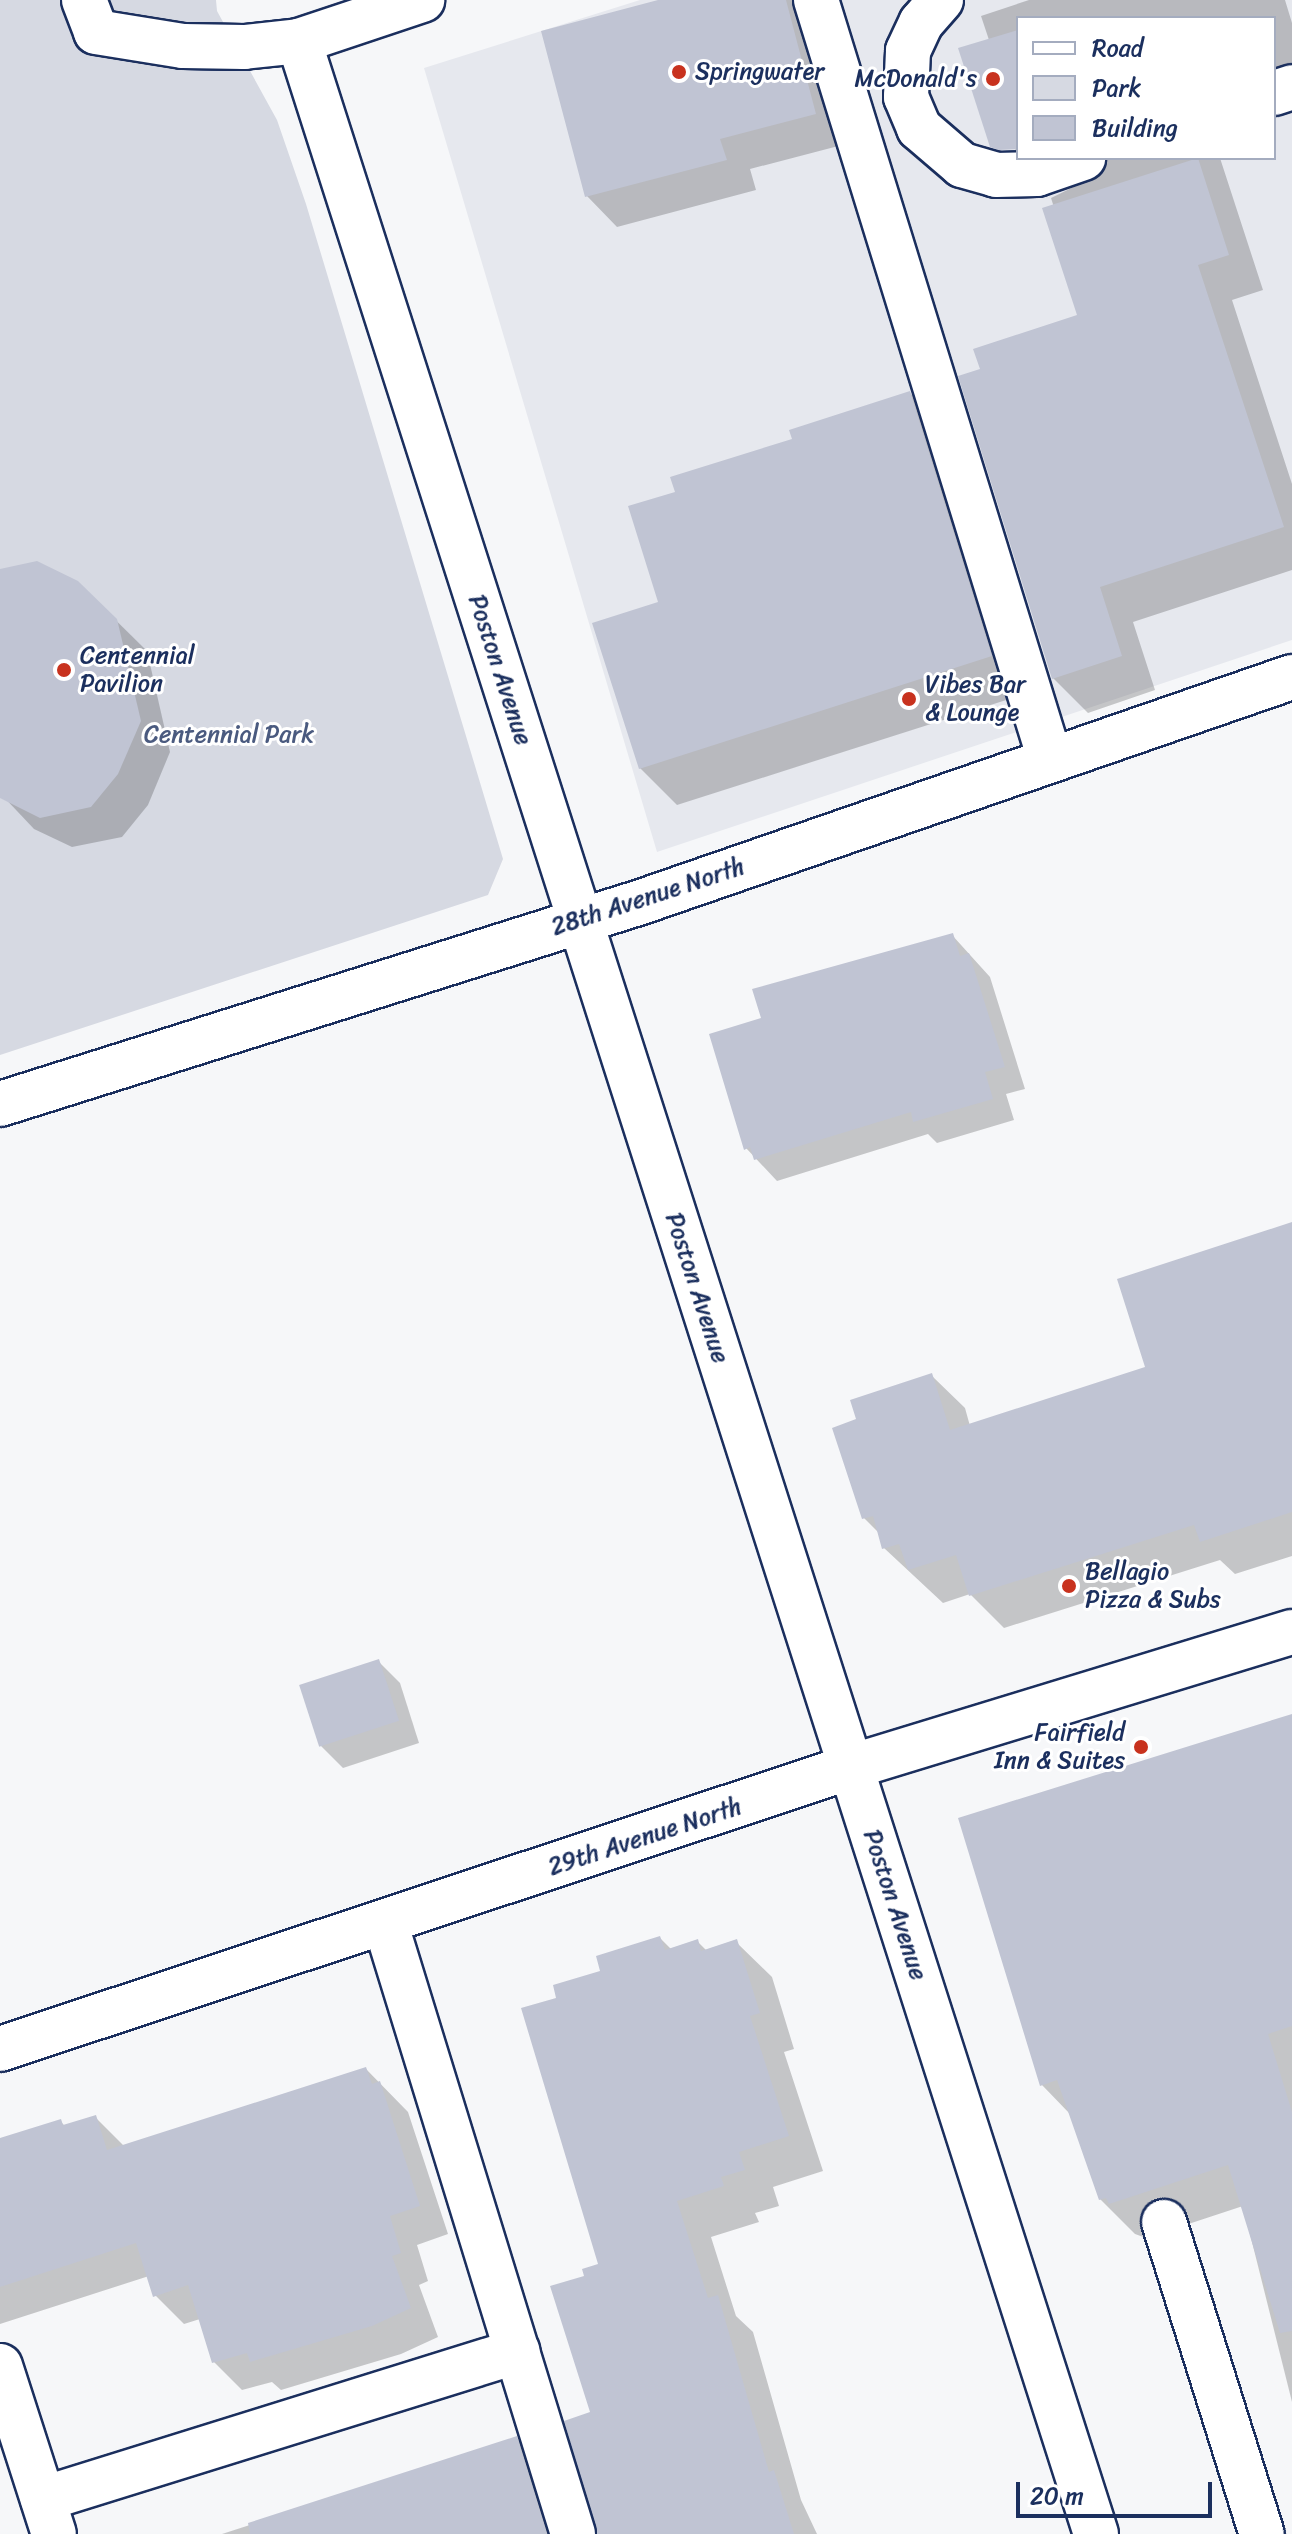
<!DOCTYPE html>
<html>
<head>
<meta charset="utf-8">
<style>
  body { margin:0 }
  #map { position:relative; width:1292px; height:2534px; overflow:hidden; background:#f6f7f9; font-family:Sriracha,sans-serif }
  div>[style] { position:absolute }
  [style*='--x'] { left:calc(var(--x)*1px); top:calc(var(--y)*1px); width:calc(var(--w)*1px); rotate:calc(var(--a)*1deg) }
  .built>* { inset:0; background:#e6e8ee }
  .green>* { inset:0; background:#d6d9e2 }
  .shadow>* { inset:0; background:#0003 }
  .building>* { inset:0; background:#c0c4d3; transform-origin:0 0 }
  .roads { filter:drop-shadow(2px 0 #1b2f5e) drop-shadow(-2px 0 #1b2f5e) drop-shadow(0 2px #1b2f5e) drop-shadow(0 -2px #1b2f5e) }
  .minor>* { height:44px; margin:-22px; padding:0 22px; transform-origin:22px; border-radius:22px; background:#fff }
  .dots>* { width:22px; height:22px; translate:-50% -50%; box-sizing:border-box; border:4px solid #fff; border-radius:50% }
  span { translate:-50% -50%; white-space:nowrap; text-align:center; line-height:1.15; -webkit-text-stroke:6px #fff; paint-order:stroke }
  .poi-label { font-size:24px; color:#1b2f5e }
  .left { translate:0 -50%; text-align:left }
  .right { translate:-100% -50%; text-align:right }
  .street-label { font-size:24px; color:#1b2f5e }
  .park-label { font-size:24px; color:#4a5a7f }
  .legend { position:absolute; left:1016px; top:16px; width:260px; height:144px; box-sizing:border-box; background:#fff; border:2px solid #a4acbf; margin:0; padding:10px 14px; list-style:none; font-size:24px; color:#1b2f5e }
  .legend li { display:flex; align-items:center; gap:16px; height:40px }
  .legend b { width:40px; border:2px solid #a4acbf }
  .scale { position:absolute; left:1016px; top:2482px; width:196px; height:36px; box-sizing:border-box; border:4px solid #1b2f5e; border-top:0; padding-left:10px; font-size:24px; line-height:28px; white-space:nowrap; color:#1b2f5e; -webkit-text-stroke:6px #fff; paint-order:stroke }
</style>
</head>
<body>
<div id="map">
  <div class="built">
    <div style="clip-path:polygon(evenodd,640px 0,1292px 0,1292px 640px,657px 852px,424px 68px,640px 0,1018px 18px,1274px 18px,1274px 158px,1018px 158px,1018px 18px)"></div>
  </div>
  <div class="green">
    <div style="clip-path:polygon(0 0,216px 0,217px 11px,277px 120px,306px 204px,503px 859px,488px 895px,0 1055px)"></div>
  </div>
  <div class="shadow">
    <div style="clip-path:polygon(665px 0,808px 0,846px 144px,750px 169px,756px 190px,617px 227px,587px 196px)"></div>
    <div style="clip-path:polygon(1029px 0,1285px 0,1292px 23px,1292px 100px,1274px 105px,1274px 18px,1018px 18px,1018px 152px,983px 118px,989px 40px,981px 16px)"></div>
    <div style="clip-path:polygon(1034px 158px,1220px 158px,1263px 290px,1232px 300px,1292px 484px,1292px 570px,1133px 622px,1155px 690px,1088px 713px,1053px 678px,982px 370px,1088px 313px,1051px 198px,1104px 172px,1059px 183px)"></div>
    <div style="clip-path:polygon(910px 393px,947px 430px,1028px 693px,677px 805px,640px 768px,660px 603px,794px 440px)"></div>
    <div style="clip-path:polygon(0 571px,77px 582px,147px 651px,170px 752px,148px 805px,122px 837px,72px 847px,34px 829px,0 793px)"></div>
    <div style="clip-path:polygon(952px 935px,990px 977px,1025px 1089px,1006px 1094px,1014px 1120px,937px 1143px,928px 1134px,777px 1181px,746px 1148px,764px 1020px)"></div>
    <div style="clip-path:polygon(1292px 1224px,1292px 1556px,1235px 1574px,1220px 1560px,1004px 1628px,970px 1594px,943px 1603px,884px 1548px,880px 1534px,864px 1518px,859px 1420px,931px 1375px,965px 1408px,970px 1426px,1148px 1368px)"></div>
    <div style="clip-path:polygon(378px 1661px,400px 1683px,419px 1743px,343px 1768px,321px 1746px)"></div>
    <div style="clip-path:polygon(1292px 1716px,1292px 2402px,1243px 2206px,1146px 2238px,1135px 2234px,1100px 2199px,1070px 2114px,1042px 2085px)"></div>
    <div style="clip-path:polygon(660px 1938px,671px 1949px,697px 1941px,707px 1951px,736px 1942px,772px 1977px,794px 2049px,784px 2052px,823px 2171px,773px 2187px,779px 2206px,755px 2213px,759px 2222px,711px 2237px,736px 2316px,753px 2332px,801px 2500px,817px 2534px,599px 2534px,587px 2277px,601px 2265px,559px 1999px)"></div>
    <div style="clip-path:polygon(366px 2069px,408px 2112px,448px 2234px,417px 2245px,428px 2281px,419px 2285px,438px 2337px,401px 2354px,281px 2390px,272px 2382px,242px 2390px,214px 2362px,200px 2319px,184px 2324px,155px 2295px,149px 2276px,0 2324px,0 2147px,60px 2121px,65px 2126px,95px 2117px,124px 2146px)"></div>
    <div style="clip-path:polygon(516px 2438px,552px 2474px,570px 2534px,222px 2534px)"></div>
  </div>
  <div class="building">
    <div style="clip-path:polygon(658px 0,786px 0,816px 114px,720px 139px,727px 160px,585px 197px,541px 31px)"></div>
    <div style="clip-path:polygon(1018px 30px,1018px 149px,999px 150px,990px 147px,958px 48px)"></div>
    <div style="clip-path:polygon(1198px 158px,1229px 255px,1198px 265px,1284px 527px,1100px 587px,1122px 656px,1052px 679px,958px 376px,980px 369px,973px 349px,1077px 315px,1042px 208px)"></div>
    <div style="clip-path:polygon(910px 391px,992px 656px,639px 769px,592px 623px,658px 602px,628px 506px,675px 492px,670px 477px,792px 439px,789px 430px)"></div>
    <div style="clip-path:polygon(37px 561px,78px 581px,117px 619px,141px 721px,118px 774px,91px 807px,40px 818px,0 798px,0 569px)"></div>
    <div style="clip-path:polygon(953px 933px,960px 956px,969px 953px,1005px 1067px,985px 1072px,993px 1099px,913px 1122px,911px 1112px,754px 1160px,750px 1147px,744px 1150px,709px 1034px,761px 1018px,752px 989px)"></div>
    <div style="clip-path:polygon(1292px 1222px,1292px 1512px,1200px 1542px,1194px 1525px,969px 1596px,956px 1555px,908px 1570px,899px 1544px,882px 1549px,873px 1516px,862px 1519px,832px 1428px,856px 1419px,850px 1400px,932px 1373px,950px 1430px,1145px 1367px,1117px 1279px)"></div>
    <div style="left:379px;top:1659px;width:65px;height:84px;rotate:72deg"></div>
    <div style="clip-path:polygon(1292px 1714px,1292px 2026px,1268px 2034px,1292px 2112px,1292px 2331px,1280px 2333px,1228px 2165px,1109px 2204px,1106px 2198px,1099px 2200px,1057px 2080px,1040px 2086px,958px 1818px)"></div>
    <div style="clip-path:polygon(660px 1936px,665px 1950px,698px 1939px,701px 1951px,737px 1939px,760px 2013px,750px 2016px,789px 2136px,739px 2152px,745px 2170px,721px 2177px,724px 2186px,677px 2201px,708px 2298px,718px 2295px,769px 2472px,774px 2470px,794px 2534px,597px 2534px,564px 2421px,590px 2412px,550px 2286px,584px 2276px,582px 2269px,598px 2264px,521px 2008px,556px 1998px,553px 1985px,600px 1971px,596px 1956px)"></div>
    <div style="clip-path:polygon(366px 2067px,372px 2084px,380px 2081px,420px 2206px,390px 2216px,401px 2253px,392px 2256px,411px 2308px,372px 2326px,250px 2362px,247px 2353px,212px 2363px,188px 2285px,153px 2297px,136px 2243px,0 2287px,0 2138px,61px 2119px,63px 2125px,96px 2115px,107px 2150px)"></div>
    <div style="clip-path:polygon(517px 2436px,547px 2534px,250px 2534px,248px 2523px)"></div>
  </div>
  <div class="roads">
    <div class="minor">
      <div style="--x:84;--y:0;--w:34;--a:69"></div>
      <div style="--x:96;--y:32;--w:88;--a:9.1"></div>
      <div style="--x:183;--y:46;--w:61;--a:0.9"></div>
      <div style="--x:244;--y:47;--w:55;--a:-6.2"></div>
      <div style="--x:299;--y:41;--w:130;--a:-18.4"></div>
      <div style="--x:816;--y:0;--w:794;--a:72.87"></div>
      <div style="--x:941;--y:0;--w:30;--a:131"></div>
      <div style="--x:921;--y:23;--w:31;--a:115"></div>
      <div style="--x:908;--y:51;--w:46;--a:92.5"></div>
      <div style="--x:906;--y:97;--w:34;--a:67"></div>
      <div style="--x:919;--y:128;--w:57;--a:40.7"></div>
      <div style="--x:962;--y:165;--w:35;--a:16"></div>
      <div style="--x:996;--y:175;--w:41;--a:-1.4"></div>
      <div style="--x:1037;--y:174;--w:49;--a:-19.2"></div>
      <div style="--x:299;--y:41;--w:2617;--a:72.27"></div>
      <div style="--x:1274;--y:93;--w:19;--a:-18"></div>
      <div style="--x:0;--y:1104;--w:672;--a:-17.49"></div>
      <div style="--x:641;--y:902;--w:689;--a:-19.07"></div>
      <div style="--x:385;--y:1922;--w:640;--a:72.92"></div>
      <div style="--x:0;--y:2049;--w:896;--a:-18.35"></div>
      <div style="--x:850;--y:1767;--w:462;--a:-17"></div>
      <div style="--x:1164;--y:2222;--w:327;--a:72.6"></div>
      <div style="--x:0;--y:2366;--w:176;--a:72.2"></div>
      <div style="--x:43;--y:2499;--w:497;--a:-17.3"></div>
    </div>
  </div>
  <div class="dots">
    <div style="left:679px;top:72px;background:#c8321e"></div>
    <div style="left:993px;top:79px;background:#c8321e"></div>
    <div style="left:64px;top:670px;background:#c8321e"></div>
    <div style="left:909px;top:699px;background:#c8321e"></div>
    <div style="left:1069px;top:1586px;background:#c8321e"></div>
    <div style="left:1141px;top:1747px;background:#c8321e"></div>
  </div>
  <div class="poi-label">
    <span class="left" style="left:695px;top:72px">Springwater</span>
    <span class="right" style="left:977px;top:79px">McDonald's</span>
    <span class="left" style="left:80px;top:670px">Centennial<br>Pavilion</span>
    <span class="left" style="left:925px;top:699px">Vibes Bar<br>&amp; Lounge</span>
    <span class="left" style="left:1085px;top:1586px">Bellagio<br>Pizza &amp; Subs</span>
    <span class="right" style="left:1125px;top:1747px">Fairfield<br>Inn &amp; Suites</span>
  </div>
  <div class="street-label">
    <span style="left:500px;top:670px;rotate:72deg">Poston Avenue</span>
    <span style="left:648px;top:897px;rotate:-18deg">28th Avenue North</span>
    <span style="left:697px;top:1288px;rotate:72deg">Poston Avenue</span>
    <span style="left:645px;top:1837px;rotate:-18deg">29th Avenue North</span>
    <span style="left:895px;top:1905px;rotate:72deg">Poston Avenue</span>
  </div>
  <div class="park-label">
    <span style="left:229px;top:735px">Centennial Park</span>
  </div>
  <ul class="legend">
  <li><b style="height:10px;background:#fff"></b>Road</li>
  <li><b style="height:22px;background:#d6d9e2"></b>Park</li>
  <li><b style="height:22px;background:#c0c4d3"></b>Building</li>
  </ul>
  <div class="scale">20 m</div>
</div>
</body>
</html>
